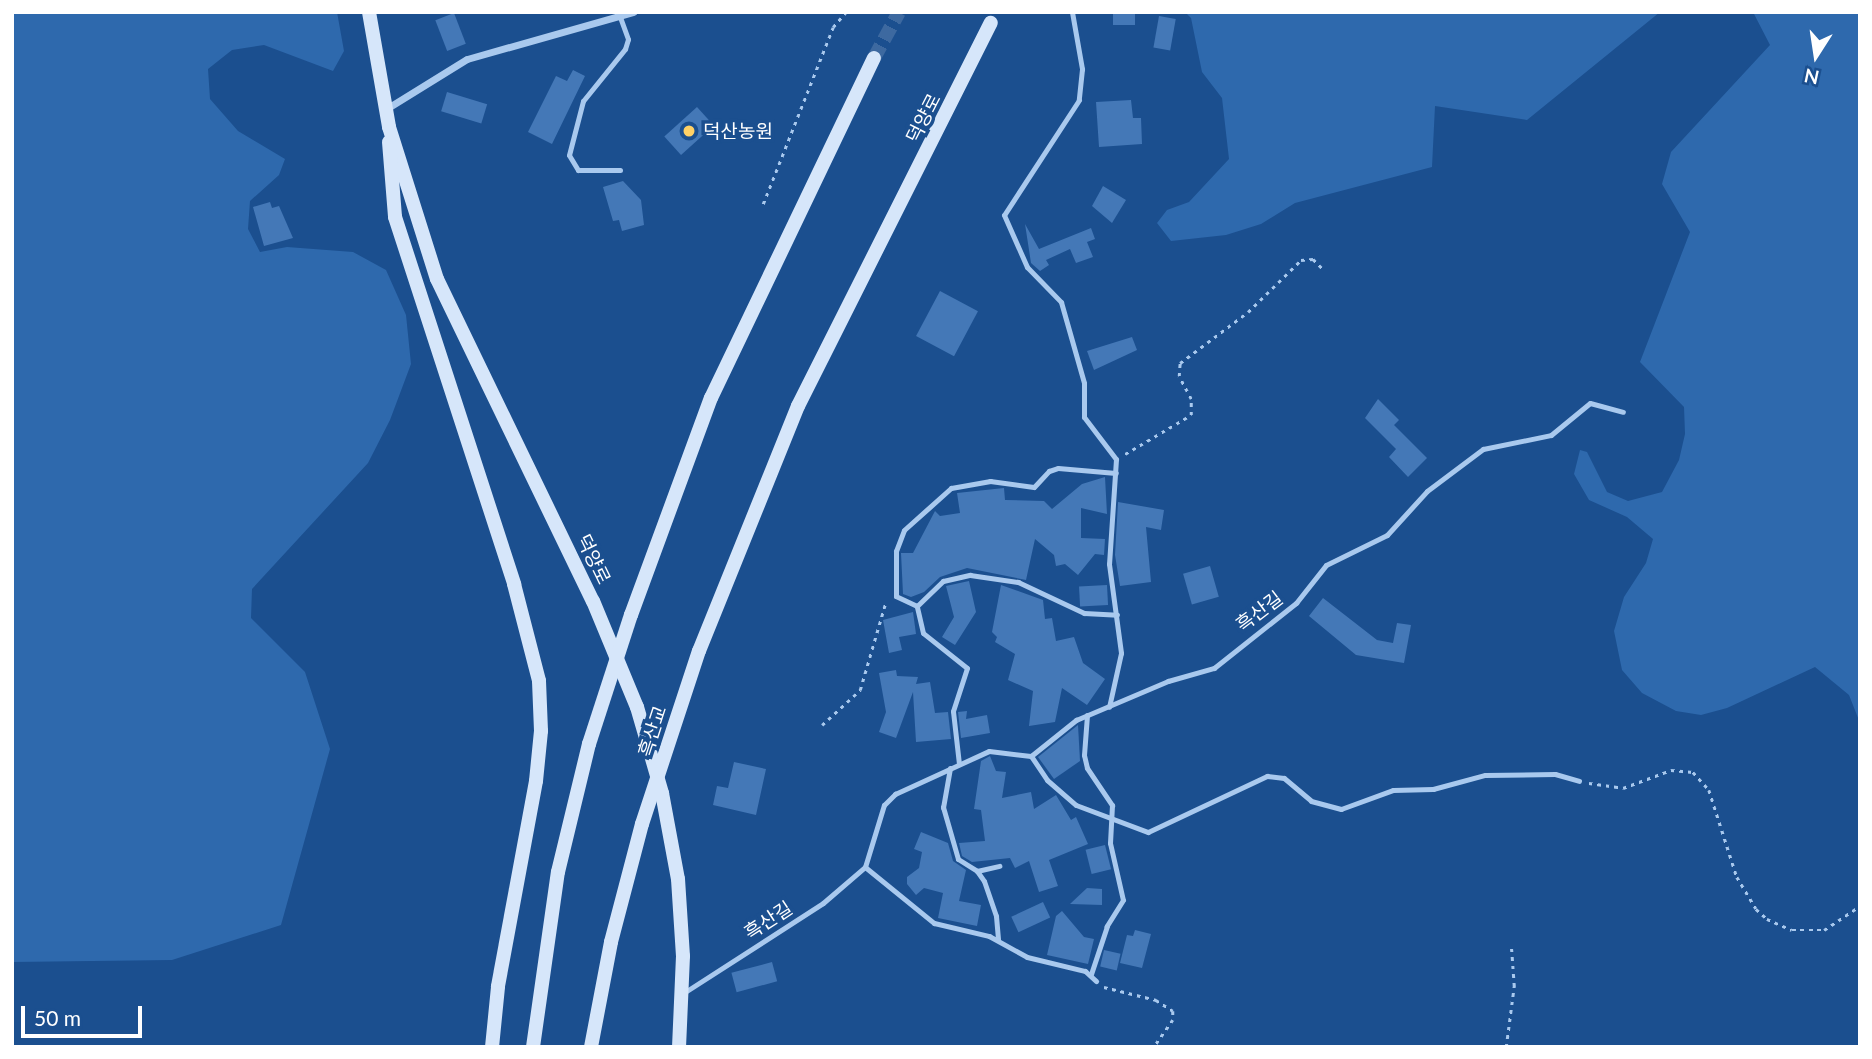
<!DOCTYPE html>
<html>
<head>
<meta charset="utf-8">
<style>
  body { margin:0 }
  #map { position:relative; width:1872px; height:1059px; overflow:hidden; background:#1b4f8f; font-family:Lato,"Noto Sans KR",sans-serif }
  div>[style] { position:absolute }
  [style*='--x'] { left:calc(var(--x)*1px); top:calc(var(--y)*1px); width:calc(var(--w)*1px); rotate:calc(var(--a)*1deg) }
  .green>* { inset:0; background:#2e69ad }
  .building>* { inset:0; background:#4478b7; transform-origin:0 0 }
  .secondary-tunnel>* { height:14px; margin-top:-7px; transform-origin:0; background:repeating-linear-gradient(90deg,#3d69a0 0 14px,transparent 0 21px) }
  .path>* { height:2.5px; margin-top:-1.25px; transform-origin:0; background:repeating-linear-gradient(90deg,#a9c9ee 0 3.5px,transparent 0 8.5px) }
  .lane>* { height:5px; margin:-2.5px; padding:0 2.5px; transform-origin:2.5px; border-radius:2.5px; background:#a9c9ee }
  .street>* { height:7px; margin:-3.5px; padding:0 3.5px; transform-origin:3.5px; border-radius:3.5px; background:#a9c9ee }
  .secondary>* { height:14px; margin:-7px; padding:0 7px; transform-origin:7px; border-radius:7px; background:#d6e6fa }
  .secondary-bridge>* { height:14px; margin:-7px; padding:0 7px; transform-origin:7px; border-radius:7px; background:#d6e6fa }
  .dots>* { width:19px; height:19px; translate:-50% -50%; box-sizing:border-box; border:4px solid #1b4f8f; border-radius:50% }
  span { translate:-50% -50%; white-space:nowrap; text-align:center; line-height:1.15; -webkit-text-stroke:7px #1b4f8f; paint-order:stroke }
  .street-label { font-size:19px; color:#fff }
  .poi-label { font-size:19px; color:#fff }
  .left { translate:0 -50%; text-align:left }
  .frame { position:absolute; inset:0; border:14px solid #fff; pointer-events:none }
  .north { position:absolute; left:1781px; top:21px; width:70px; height:70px; -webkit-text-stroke:5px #1b4f8f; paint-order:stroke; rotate:192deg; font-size:19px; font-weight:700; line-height:28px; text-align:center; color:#fff }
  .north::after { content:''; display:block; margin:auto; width:24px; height:32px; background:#fff; clip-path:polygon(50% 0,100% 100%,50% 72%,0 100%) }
  .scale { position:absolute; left:21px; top:1006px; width:121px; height:32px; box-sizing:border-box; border:4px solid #fff; border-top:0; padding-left:9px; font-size:21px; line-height:24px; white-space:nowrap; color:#fff; -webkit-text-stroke:5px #1b4f8f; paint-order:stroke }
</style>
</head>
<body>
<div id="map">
  <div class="green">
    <div style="clip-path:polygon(12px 12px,337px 12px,344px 51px,333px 71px,264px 45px,232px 50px,208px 69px,210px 99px,238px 131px,285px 159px,279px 175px,250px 201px,248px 229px,260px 252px,287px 247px,353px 252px,386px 270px,406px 315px,411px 364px,390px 420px,368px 463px,252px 589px,251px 618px,305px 672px,330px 749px,281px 925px,172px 960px,12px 962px)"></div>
    <div style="clip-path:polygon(1185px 12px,1660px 12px,1527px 120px,1435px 106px,1432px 167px,1295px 203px,1261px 224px,1226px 235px,1171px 241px,1157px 223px,1167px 210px,1189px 202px,1229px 159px,1222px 98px,1202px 72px,1191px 18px)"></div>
    <div style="clip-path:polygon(1753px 12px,1860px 12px,1860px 723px,1849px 695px,1815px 667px,1727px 708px,1701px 715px,1676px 711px,1642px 693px,1622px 670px,1614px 631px,1624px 597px,1646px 563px,1653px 539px,1627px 517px,1589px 500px,1574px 474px,1580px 450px,1587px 452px,1607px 492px,1628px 501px,1662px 492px,1679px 460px,1685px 434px,1684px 407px,1640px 362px,1690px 232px,1662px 184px,1671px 152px,1770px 45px)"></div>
  </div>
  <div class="building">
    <div style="left:1113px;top:12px;width:22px;height:13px"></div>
    <div style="left:454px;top:13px;width:33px;height:20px;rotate:69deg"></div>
    <div style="left:1159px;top:16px;width:17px;height:32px;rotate:10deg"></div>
    <div style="clip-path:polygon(573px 70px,585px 76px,552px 144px,528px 132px,556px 76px,567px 81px)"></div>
    <div style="left:447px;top:92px;width:42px;height:20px;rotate:17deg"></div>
    <div style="clip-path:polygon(1131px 100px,1133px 118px,1141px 118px,1142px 144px,1099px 147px,1096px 102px)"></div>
    <div style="left:697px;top:107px;width:25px;height:44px;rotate:48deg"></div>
    <div style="clip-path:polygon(623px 181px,641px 200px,644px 225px,622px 231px,619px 220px,613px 221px,603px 187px)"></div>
    <div style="clip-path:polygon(1103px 186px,1126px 200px,1112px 223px,1092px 206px)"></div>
    <div style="clip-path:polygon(270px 202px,272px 208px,279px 206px,293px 238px,264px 246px,253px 207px)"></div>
    <div style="clip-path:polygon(1025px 224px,1039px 249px,1091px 228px,1095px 239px,1087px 242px,1093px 257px,1076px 263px,1070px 249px,1046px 260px,1049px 265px,1040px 271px,1031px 263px)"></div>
    <div style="left:940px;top:291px;width:43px;height:51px;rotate:28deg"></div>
    <div style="clip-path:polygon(1132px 337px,1137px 350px,1094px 370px,1087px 351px)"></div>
    <div style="clip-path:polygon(1378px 399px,1399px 420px,1394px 425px,1427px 458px,1408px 477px,1389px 457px,1396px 449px,1365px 418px)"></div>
    <div style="clip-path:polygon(1105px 477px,1107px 514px,1081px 508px,1081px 538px,1105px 539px,1104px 555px,1095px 554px,1078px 575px,1065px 564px,1056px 566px,1054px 555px,1035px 539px,1026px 580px,967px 568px,940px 577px,924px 592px,911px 597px,903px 594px,901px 553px,913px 553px,935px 511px,940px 516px,960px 513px,957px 493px,1004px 488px,1005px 500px,1044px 501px,1052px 509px,1082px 484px)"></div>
    <div style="clip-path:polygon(1118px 502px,1164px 510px,1161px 530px,1146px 527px,1151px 582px,1120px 586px,1115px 555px)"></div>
    <div style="left:1210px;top:566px;width:32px;height:28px;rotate:74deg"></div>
    <div style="clip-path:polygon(969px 581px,976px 612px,955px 645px,942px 637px,954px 617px,946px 586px)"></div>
    <div style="clip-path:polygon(1001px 585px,1043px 600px,1045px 619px,1052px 618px,1056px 641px,1074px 637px,1083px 663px,1105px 679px,1087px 705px,1062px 688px,1055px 722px,1029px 726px,1033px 691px,1008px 680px,1015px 654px,995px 642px,997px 637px,992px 632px)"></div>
    <div style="left:1107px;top:585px;width:20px;height:28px;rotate:87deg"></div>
    <div style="clip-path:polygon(1323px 598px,1377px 640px,1393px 643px,1397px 623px,1411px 625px,1404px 663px,1356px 655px,1309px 616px)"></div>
    <div style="clip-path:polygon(913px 612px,916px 634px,899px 637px,902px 650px,889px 653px,883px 620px)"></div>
    <div style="clip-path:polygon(896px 670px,897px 676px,918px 677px,916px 684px,930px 682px,935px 713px,948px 712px,951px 739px,916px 742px,913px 692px,896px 738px,879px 732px,886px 712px,879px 673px)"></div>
    <div style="clip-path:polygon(967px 711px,966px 719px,987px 715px,990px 733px,961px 738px,958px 712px)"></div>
    <div style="clip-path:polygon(1078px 725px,1080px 761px,1054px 779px,1038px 757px)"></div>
    <div style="clip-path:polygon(990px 756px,996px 771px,1006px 772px,1002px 798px,1031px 792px,1034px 809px,1056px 795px,1071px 820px,1076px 817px,1088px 844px,1049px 860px,1058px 886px,1039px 892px,1029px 861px,1015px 868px,1010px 858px,972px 862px,962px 856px,959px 843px,985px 841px,981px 810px,974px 809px,981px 761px)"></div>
    <div style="clip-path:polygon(734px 762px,766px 769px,756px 815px,713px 805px,717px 786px,728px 788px)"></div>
    <div style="clip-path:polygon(921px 832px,948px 843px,953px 861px,966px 870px,959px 901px,981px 905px,977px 926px,938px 918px,943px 893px,924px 888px,916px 895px,907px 884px,907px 877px,919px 868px,922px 852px,914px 849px)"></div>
    <div style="left:1105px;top:845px;width:25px;height:20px;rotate:76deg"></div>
    <div style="clip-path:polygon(1087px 888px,1102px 889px,1102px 905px,1070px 904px)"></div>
    <div style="left:1043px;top:902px;width:17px;height:35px;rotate:65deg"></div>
    <div style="clip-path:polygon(1062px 911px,1084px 937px,1094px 939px,1088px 964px,1047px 955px,1056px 916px)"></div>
    <div style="clip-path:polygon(1135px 930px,1151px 934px,1142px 968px,1120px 963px,1127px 935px,1133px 936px)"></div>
    <div style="left:1104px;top:950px;width:17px;height:17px;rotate:13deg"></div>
    <div style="left:772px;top:962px;width:20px;height:42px;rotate:75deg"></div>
  </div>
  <div class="secondary-tunnel">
    <div style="--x:874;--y:58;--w:52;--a:-61.5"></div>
  </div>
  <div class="path">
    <div style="--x:763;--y:204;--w:190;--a:-68.4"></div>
    <div style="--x:833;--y:27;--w:20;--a:-49"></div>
    <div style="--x:1125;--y:454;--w:77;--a:-30.6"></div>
    <div style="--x:1191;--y:415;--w:16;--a:-90"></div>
    <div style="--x:1191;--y:399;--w:26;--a:-118"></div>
    <div style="--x:1179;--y:376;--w:13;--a:-86"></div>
    <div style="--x:1180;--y:363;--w:85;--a:-36.9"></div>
    <div style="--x:1248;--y:312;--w:74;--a:-44.5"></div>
    <div style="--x:1301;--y:260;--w:12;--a:-5"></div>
    <div style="--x:1313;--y:259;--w:16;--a:45"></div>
    <div style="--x:822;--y:725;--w:52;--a:-42.6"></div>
    <div style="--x:860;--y:690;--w:93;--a:-73.7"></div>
    <div style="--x:1589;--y:783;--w:34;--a:8"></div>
    <div style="--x:1623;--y:788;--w:51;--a:-20.6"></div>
    <div style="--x:1671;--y:770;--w:22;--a:5"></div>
    <div style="--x:1693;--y:772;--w:24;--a:48"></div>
    <div style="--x:1709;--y:790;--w:91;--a:72.2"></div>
    <div style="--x:1737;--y:877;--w:37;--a:59"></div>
    <div style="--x:1756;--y:909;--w:15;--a:42"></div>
    <div style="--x:1767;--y:919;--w:27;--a:24"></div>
    <div style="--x:1792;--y:930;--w:32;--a:0"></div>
    <div style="--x:1824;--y:930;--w:43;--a:-33.7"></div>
    <div style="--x:1104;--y:987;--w:54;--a:14"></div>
    <div style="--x:1156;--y:1000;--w:20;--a:33"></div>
    <div style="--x:1173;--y:1011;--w:9;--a:90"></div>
    <div style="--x:1173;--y:1020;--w:33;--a:125"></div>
    <div style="--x:1506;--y:1047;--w:62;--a:-82.5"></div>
    <div style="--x:1514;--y:986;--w:42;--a:-94.1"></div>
  </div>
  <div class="lane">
    <div style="--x:1072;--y:12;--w:58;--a:80"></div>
    <div style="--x:1082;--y:69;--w:31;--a:96"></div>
    <div style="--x:1079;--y:100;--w:137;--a:123.1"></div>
    <div style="--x:1004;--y:215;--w:57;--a:66.1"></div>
    <div style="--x:1027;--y:267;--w:49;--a:45.8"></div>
    <div style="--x:1061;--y:302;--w:84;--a:74.1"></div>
    <div style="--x:1084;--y:383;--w:34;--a:90"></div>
    <div style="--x:1084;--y:417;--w:53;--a:52.7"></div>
    <div style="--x:1116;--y:459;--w:105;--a:93.8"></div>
    <div style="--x:1109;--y:564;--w:90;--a:82.3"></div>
    <div style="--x:1121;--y:653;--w:55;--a:102.5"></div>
    <div style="--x:620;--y:170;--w:42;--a:180"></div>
    <div style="--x:578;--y:170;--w:17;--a:-121"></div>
    <div style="--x:569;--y:155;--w:56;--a:-75.5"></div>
    <div style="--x:583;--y:101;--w:67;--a:-51.1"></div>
    <div style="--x:625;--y:49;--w:10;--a:-73"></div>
    <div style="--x:628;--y:39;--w:23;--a:-110"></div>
    <div style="--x:917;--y:606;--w:36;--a:-44"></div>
    <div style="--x:943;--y:581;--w:28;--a:-13"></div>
    <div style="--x:970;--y:575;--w:49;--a:8.3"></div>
    <div style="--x:1018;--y:582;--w:73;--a:25.2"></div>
    <div style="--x:1084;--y:613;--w:33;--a:3"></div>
    <div style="--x:1087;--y:715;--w:40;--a:94.3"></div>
    <div style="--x:1084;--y:755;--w:13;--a:77"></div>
    <div style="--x:1087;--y:768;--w:45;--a:56"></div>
    <div style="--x:1112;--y:805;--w:38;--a:93"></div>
    <div style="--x:1110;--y:843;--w:58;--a:77.2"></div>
    <div style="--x:1123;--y:900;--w:31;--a:122"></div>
    <div style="--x:1107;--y:926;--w:51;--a:108.4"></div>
    <div style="--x:1031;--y:756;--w:29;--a:56"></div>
    <div style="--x:1047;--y:780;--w:38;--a:41"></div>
    <div style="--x:1076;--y:805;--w:77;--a:20.6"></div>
    <div style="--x:1148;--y:832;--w:132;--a:-25.2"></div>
    <div style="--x:1267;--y:776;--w:17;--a:7"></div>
    <div style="--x:1284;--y:778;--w:35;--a:40"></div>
    <div style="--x:1311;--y:801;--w:31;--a:15"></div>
    <div style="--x:1341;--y:809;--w:55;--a:-20.1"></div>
    <div style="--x:1393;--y:790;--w:40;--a:-1.4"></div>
    <div style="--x:1433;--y:789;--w:54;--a:-15.1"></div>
    <div style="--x:1485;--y:775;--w:70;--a:-0.8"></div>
    <div style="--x:1555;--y:774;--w:25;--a:16"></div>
    <div style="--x:959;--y:764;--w:53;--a:-96.5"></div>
    <div style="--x:953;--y:711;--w:45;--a:-72"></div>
    <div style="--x:967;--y:668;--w:56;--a:-141.5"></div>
    <div style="--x:923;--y:633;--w:28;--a:-103"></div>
    <div style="--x:917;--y:606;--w:23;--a:-155"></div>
    <div style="--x:896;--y:596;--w:45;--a:-90"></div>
    <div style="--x:896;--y:551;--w:22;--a:-69"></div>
    <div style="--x:904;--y:530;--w:63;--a:-41.8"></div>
    <div style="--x:951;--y:488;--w:40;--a:-10"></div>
    <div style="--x:990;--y:481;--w:44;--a:7.8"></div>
    <div style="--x:1034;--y:487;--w:22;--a:-47"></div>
    <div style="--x:1049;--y:471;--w:9;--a:-18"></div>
    <div style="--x:1058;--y:468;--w:58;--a:4.9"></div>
    <div style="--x:950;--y:768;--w:40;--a:100"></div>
    <div style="--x:943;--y:807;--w:54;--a:73.9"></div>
    <div style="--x:958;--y:859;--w:22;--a:32"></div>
    <div style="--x:977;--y:871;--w:12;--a:55"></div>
    <div style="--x:984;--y:881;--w:37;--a:71"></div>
    <div style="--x:996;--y:916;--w:23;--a:85"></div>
    <div style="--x:865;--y:867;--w:89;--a:39.1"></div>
    <div style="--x:934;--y:923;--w:57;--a:13.3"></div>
    <div style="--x:989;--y:936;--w:43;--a:28.9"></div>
    <div style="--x:1027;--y:957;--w:60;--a:13.6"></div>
    <div style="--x:1085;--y:971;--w:15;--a:42"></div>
    <div style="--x:977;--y:871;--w:23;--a:-13"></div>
    <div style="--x:685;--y:992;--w:164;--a:-32.8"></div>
    <div style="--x:823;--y:903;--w:55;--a:-40.6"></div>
    <div style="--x:865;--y:867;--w:65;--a:-73"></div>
    <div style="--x:884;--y:805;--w:16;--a:-45"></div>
    <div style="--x:895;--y:794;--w:103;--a:-24.6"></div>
    <div style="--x:989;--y:751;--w:42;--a:6.8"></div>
    <div style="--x:1031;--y:756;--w:58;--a:-38.7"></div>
    <div style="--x:1076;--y:720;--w:100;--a:-23"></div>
    <div style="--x:1168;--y:681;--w:48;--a:-15.8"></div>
    <div style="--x:1214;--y:668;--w:105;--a:-38.4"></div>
    <div style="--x:1296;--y:603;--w:48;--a:-51.7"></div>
    <div style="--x:1326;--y:565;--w:68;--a:-26.2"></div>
    <div style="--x:1387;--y:535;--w:59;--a:-47.7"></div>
    <div style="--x:1427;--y:491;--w:70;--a:-36.9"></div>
    <div style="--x:1483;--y:449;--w:69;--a:-11.6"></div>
    <div style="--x:1551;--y:435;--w:50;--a:-39.4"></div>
    <div style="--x:1590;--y:403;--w:34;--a:15"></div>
  </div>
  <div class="street">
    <div style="--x:386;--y:109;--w:95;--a:-31.7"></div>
    <div style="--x:467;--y:59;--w:173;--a:-15.8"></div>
  </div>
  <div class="secondary">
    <div style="--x:369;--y:12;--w:117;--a:80.1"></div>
    <div style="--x:389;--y:127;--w:159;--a:72.5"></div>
    <div style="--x:437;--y:279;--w:358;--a:64.2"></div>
    <div style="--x:593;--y:601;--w:115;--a:67.5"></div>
    <div style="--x:637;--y:707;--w:90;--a:73.8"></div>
    <div style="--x:662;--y:793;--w:87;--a:79.5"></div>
    <div style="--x:678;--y:879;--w:77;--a:86.3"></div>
    <div style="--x:683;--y:956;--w:91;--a:92.5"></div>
    <div style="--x:389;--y:142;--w:75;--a:85.4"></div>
    <div style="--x:395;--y:217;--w:386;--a:72"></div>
    <div style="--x:514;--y:584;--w:100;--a:75.5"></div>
    <div style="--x:539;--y:681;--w:50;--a:87.7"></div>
    <div style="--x:541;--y:731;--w:50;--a:95.7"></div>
    <div style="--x:536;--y:781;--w:209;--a:100.5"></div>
    <div style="--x:498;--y:987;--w:60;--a:95.7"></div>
    <div style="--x:631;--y:615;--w:231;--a:-69.8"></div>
    <div style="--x:711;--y:398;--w:377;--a:-64.4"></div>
    <div style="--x:699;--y:651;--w:264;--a:-68"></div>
    <div style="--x:798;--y:406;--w:429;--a:-63.3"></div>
    <div style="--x:533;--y:1047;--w:177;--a:-81.9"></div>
    <div style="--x:558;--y:872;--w:132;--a:-76.4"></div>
    <div style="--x:591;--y:1047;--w:107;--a:-79.2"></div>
    <div style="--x:611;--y:942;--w:122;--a:-75.3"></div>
  </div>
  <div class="secondary-bridge">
    <div style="--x:589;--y:744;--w:136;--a:-72"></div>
    <div style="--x:642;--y:824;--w:182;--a:-71.8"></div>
  </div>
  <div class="dots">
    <div style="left:689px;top:131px;background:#ffd166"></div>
  </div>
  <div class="street-label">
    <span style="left:923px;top:118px;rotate:-63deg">덕양로</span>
    <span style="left:594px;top:559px;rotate:64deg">덕양로</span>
    <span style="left:1259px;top:611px;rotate:-37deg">흑산길</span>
    <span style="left:652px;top:731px;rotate:-72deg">흑산교</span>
    <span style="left:768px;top:920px;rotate:-33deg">흑산길</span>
  </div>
  <div class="poi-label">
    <span class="left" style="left:703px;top:131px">덕산농원</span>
  </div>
  <div class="frame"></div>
  <div class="north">N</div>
  <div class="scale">50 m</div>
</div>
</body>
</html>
